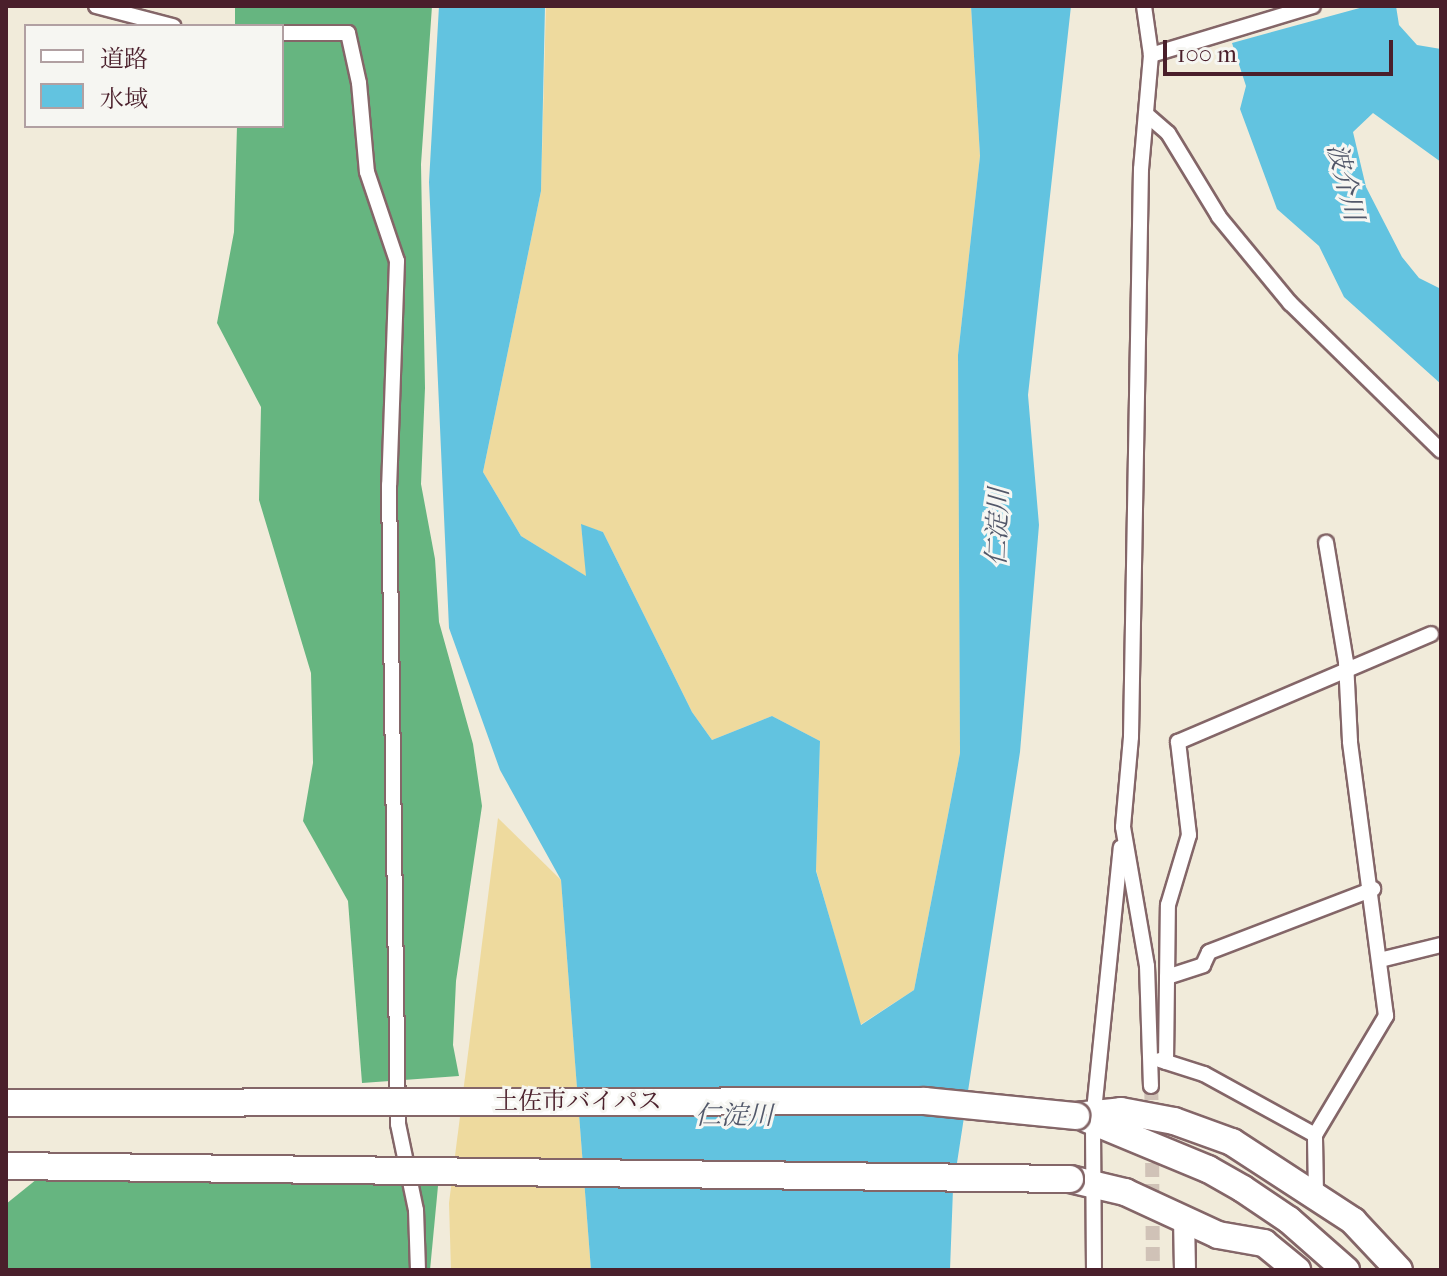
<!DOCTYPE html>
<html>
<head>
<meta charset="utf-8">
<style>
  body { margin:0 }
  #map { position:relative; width:1447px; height:1276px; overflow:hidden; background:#f1ebda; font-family:"IM FELL French Canon","Noto Serif JP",serif }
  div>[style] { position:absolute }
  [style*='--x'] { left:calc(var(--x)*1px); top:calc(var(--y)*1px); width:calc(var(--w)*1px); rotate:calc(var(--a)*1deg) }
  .forest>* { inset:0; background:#66b580 }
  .sand>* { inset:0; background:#eeda9e }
  .water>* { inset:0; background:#62c3e0 }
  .street-tunnel>* { height:14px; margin-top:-7px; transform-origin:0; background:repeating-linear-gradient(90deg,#d0c2b7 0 14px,transparent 0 21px) }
  .roads { filter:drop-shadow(2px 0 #846668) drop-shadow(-2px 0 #846668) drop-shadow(0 2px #846668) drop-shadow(0 -2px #846668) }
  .street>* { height:14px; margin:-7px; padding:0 7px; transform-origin:7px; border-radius:7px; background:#fff }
  .secondary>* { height:20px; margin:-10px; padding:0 10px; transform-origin:10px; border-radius:10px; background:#fff }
  .highway>* { height:26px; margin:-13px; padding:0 13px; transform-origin:13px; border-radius:13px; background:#fff }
  .bridges { filter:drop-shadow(2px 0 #846668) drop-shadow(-2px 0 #846668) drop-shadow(0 2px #846668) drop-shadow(0 -2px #846668) }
  .highway-bridge>* { height:26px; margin:-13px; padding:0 13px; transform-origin:13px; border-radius:13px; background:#fff }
  span { translate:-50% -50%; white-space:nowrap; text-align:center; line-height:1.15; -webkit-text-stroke:6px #f6f6f2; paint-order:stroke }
  .street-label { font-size:24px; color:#4a1f2b }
  .water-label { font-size:26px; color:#52586a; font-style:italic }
  .frame { position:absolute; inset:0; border:8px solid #4a1f2b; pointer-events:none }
  .legend { position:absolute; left:24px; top:24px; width:260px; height:104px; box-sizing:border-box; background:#f6f6f2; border:2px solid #b1a0a2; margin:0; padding:10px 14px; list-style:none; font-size:24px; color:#4a1f2b }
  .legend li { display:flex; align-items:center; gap:16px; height:40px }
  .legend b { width:40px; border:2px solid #b1a0a2 }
  .scale { position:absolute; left:1163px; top:40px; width:230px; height:36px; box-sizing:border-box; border:4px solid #4a1f2b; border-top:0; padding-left:10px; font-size:24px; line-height:28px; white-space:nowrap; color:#4a1f2b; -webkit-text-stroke:6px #f6f6f2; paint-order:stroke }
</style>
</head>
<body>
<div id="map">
  <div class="forest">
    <div style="clip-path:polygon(235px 6px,432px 6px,421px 164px,425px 388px,421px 484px,435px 559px,439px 622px,473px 744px,482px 806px,456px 981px,453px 1045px,459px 1076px,362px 1083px,348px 901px,303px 821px,313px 763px,311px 673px,259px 500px,261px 407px,217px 323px,234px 232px,237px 126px,282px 126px,282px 26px,235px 26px)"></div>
    <div style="clip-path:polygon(37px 1179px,438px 1186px,430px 1270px,6px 1268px,6px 1204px)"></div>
  </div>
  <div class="sand">
    <div style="clip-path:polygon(546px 6px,971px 6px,980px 156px,958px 355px,960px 753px,914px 990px,860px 1025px,816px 870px,820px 741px,772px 716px,712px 740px,692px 712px,603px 532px,581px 525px,587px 577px,521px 536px,483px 472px,541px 191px)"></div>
    <div style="clip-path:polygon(498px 818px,561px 880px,591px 1270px,451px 1270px,449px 1203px)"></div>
  </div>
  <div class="water">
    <div style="clip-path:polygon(439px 6px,545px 6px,541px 191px,483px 472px,521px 536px,586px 576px,581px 524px,603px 532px,692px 712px,712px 740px,772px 716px,820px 741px,816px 871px,861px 1025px,914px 990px,960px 753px,958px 355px,980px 156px,971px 6px,1071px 6px,1028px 395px,1039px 525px,1020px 752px,953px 1189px,950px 1270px,591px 1270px,561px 880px,500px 770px,449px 628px,429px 182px)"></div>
    <div style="clip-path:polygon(1367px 6px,1396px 6px,1399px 25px,1417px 45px,1441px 49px,1441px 162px,1373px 113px,1353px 132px,1366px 187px,1402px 257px,1419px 278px,1441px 289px,1441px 384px,1344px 297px,1319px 246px,1277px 209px,1240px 109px,1246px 86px,1232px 43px)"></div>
  </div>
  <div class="street-tunnel">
    <div style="--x:1151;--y:1086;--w:36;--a:88"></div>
    <div style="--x:1152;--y:1142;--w:128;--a:89.6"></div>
  </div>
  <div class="roads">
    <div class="street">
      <div style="--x:96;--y:6;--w:80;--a:14.6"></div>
      <div style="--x:1144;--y:6;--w:49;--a:81.9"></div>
      <div style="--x:1151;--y:55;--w:114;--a:95"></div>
      <div style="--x:1141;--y:169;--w:568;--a:91.01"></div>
      <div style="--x:1131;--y:737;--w:90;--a:95.1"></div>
      <div style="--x:1123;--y:827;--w:141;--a:80.2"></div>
      <div style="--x:1147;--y:966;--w:120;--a:88.1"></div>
      <div style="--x:282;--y:33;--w:66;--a:0"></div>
      <div style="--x:348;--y:33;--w:51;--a:77.6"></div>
      <div style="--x:359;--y:83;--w:89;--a:84.9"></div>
      <div style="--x:367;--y:172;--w:94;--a:71.4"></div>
      <div style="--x:397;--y:261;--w:224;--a:92"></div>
      <div style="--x:389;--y:485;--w:639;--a:89.19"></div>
      <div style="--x:398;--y:1124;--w:88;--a:78.2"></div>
      <div style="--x:416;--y:1210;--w:60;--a:88.1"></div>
      <div style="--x:1151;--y:55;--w:169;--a:-16.8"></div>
      <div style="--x:1146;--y:114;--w:29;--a:41"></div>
      <div style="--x:1168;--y:133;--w:98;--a:58.7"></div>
      <div style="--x:1219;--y:217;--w:112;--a:50.5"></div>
      <div style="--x:1290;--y:303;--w:211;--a:44.4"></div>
      <div style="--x:1380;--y:960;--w:63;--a:-13.8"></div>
      <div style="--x:1167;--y:977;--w:38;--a:-18"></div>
      <div style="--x:1203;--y:965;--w:14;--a:-65"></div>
      <div style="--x:1209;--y:952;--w:176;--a:-21"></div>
      <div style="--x:1160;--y:1060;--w:46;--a:17.7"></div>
      <div style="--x:1204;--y:1074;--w:127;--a:28.8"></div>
      <div style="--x:1166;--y:1062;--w:157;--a:-89.3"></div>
      <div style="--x:1168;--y:905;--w:73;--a:-73.3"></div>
      <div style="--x:1189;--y:835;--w:94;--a:-96.7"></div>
      <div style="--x:1178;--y:742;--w:275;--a:-23.1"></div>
      <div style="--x:1316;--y:1195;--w:60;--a:-91"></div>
      <div style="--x:1315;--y:1135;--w:139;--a:-59.2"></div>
      <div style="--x:1386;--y:1016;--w:277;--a:-97.5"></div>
      <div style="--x:1350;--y:741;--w:79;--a:-92.9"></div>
      <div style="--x:1346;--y:662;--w:121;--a:-99.5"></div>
      <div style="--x:1094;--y:1270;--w:149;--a:-90.4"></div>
      <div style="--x:1093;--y:1121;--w:275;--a:-84.2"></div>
    </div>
    <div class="secondary">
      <div style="--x:1184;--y:1218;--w:52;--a:88.9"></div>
    </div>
    <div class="highway">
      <div style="--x:1076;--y:1116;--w:45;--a:-6.3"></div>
      <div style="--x:1121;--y:1111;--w:54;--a:10.7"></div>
      <div style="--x:1174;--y:1121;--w:62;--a:19.9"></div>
      <div style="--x:1232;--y:1142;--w:145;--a:33.1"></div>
      <div style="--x:1353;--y:1221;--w:67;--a:46.8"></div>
      <div style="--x:1087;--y:1119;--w:131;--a:22.5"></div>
      <div style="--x:1208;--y:1169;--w:40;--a:29.7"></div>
      <div style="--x:1243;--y:1189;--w:55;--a:34"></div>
      <div style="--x:1289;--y:1220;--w:76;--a:41.3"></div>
      <div style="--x:1070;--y:1179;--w:57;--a:13.3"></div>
      <div style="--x:1125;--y:1192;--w:102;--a:24.8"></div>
      <div style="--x:1218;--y:1235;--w:47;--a:9.9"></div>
      <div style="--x:1264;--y:1243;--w:43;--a:39.3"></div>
    </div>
  </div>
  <div class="bridges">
    <div class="highway-bridge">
      <div style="--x:6;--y:1103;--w:919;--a:-0.12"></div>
      <div style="--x:925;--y:1101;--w:152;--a:5.7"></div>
      <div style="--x:6;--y:1166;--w:1064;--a:0.7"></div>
    </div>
  </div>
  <div class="street-label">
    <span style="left:578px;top:1102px">土佐市バイパス</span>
  </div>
  <div class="water-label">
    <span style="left:1345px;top:182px;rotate:76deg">波介川</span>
    <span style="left:998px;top:527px;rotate:-88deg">仁淀川</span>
    <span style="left:734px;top:1116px">仁淀川</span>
  </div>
  <div class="frame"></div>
  <ul class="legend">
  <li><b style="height:10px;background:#fff"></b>道路</li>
  <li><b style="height:22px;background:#62c3e0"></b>水域</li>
  </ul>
  <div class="scale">100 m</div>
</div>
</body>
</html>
